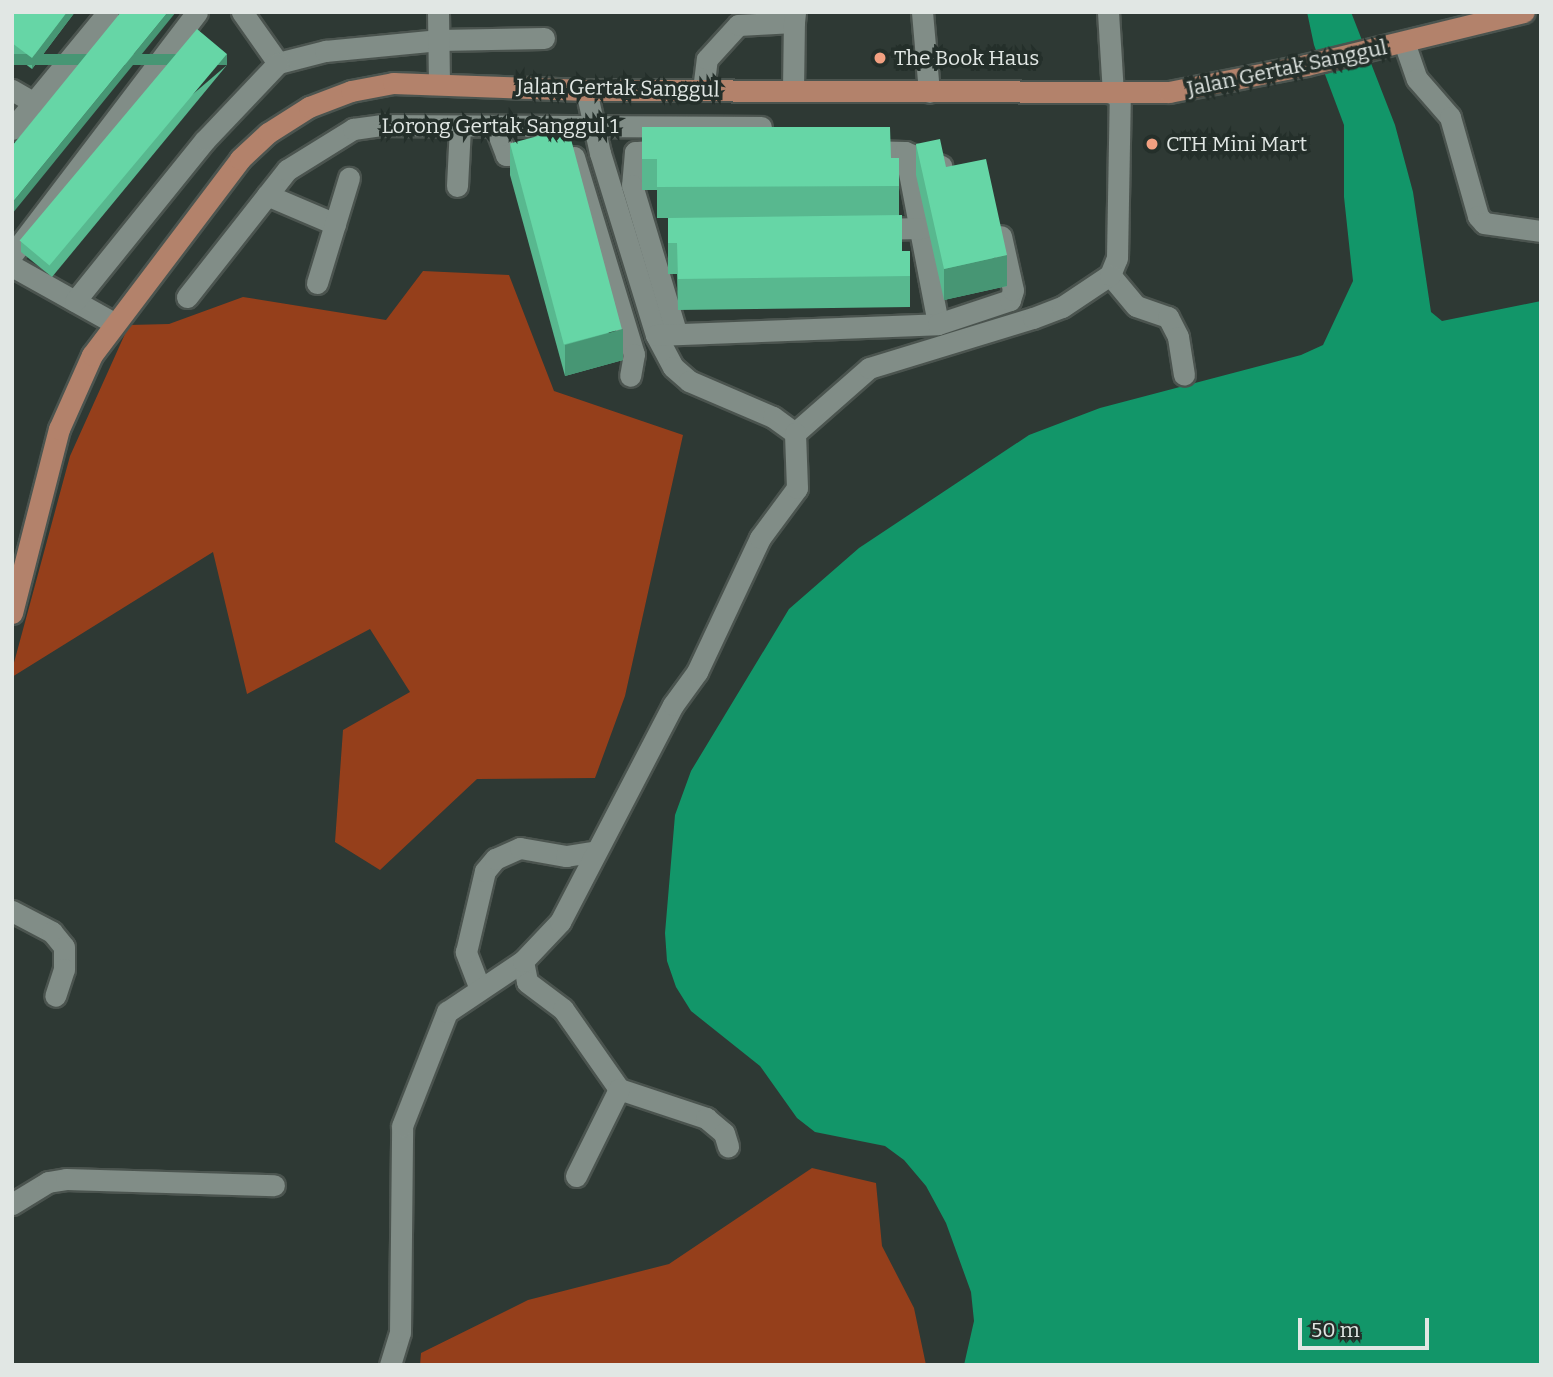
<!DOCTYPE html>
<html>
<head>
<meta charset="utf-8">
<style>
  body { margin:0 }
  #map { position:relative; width:1553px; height:1377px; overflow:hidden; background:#2e3934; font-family:Bitter,serif }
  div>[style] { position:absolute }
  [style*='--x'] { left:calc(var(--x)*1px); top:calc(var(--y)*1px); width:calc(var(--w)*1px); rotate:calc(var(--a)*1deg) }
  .forest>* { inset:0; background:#953f1b }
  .water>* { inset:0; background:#129669 }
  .roads { filter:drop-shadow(2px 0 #4b544f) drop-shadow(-2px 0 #4b544f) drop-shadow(0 2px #4b544f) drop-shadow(0 -2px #4b544f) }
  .minor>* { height:21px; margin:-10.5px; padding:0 10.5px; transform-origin:10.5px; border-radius:10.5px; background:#818d87 }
  .major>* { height:21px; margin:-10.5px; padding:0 10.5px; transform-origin:10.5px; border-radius:10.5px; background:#b3826b }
  .wall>* { inset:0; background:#58b88f }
  .shaded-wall>* { inset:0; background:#479674; transform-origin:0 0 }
  .building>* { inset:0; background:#66d6a6; transform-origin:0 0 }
  .dots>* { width:19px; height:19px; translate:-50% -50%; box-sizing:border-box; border:4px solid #242f2a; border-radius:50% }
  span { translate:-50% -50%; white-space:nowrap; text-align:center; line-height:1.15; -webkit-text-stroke:7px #242f2a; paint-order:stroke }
  .poi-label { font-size:21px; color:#e1e7e4 }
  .left { translate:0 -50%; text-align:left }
  .street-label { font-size:21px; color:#e1e7e4 }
  .frame { position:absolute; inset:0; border:14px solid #e1e7e4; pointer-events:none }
  .scale { position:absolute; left:1298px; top:1318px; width:131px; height:32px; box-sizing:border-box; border:4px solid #e1e7e4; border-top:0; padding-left:9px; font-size:21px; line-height:24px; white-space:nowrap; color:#e1e7e4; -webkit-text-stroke:5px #242f2a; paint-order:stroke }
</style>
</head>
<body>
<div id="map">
  <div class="forest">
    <div style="clip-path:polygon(423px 271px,509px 275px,554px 391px,683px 435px,625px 696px,595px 778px,477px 779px,380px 870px,335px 842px,343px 730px,410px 692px,370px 629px,247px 694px,213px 552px,12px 677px,12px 670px,70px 456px,129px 325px,169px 324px,243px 297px,386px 320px)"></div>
    <div style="clip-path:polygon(812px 1168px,876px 1183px,882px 1246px,914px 1308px,926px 1365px,420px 1365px,421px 1353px,528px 1300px,669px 1264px)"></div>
  </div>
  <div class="water">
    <div style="clip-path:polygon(1307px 12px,1351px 12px,1395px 125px,1413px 192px,1431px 312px,1442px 321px,1541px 301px,1541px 1365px,964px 1365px,974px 1321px,971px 1292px,946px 1223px,926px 1186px,904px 1160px,885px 1146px,815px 1132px,797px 1118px,760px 1066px,691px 1011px,676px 987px,667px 961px,665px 933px,675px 815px,691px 771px,789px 609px,859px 548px,1029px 435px,1100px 408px,1301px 355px,1323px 345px,1353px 281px,1344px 197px,1344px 125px,1314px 45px)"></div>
  </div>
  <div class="roads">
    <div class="minor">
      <div style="--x:242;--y:12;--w:62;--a:54.8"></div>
      <div style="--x:278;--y:63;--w:49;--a:-14.3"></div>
      <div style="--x:325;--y:51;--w:115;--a:-5.5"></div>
      <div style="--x:439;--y:40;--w:105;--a:-1.1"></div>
      <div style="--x:438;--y:12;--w:71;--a:89.2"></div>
      <div style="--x:922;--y:12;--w:80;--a:85"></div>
      <div style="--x:1108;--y:12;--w:82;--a:86.5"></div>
      <div style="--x:1404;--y:42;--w:39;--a:71"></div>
      <div style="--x:1417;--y:79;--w:50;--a:49"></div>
      <div style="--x:1450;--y:117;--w:103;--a:74.2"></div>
      <div style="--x:1478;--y:216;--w:9;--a:49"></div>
      <div style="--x:1484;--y:223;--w:58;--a:8"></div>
      <div style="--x:12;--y:90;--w:24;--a:30"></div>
      <div style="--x:586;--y:90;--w:65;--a:77.5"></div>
      <div style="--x:600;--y:153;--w:190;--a:72.9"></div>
      <div style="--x:656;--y:335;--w:36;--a:62"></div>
      <div style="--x:673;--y:367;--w:21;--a:41"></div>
      <div style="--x:689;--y:381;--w:91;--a:23.2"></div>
      <div style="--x:773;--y:417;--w:27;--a:36"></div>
      <div style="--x:703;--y:90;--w:31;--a:-83"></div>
      <div style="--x:707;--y:59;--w:46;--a:-47.6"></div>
      <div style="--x:738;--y:25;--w:56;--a:-3.1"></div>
      <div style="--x:794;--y:22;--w:10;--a:-84"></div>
      <div style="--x:793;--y:90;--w:68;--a:-89.2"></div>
      <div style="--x:495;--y:126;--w:31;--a:69"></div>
      <div style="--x:506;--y:155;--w:33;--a:-2"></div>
      <div style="--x:12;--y:129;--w:151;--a:-50.6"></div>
      <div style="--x:671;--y:149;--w:36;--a:175"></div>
      <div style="--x:635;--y:152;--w:33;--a:95"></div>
      <div style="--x:632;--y:185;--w:153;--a:73.3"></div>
      <div style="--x:864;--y:151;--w:41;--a:1.4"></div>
      <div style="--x:905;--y:152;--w:39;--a:21"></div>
      <div style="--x:905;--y:152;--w:175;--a:79.1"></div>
      <div style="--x:574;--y:157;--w:206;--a:73.1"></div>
      <div style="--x:634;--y:354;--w:22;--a:100"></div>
      <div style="--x:457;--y:186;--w:60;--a:-87.1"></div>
      <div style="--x:267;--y:195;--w:74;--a:23.1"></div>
      <div style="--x:873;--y:229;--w:49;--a:-1.2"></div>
      <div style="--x:12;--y:255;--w:305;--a:-52.7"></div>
      <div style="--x:12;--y:266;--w:117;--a:29.2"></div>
      <div style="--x:1110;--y:275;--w:40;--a:50"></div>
      <div style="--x:1136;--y:306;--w:34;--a:19"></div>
      <div style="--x:1168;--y:317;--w:22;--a:63"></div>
      <div style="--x:1178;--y:337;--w:38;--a:81"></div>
      <div style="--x:317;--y:283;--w:110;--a:-73.1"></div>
      <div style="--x:187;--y:297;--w:162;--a:-51.8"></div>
      <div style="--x:287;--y:170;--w:78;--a:-31.8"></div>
      <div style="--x:353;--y:129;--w:30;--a:-8"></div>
      <div style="--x:383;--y:125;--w:378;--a:0.3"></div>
      <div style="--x:75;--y:301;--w:207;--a:-51.1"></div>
      <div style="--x:205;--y:140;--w:106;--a:-46.5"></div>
      <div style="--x:656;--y:335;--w:282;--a:-2.2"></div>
      <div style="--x:938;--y:324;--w:76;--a:-18.4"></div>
      <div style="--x:1010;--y:300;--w:10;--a:-73"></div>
      <div style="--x:1013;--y:290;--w:55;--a:-102.5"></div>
      <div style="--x:795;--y:433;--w:98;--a:-41.3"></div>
      <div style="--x:869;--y:368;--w:171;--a:-17"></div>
      <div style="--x:1033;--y:318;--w:31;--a:-21"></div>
      <div style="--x:1062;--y:307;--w:58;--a:-33.7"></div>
      <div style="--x:1110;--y:275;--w:18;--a:-68"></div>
      <div style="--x:1117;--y:258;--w:164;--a:-89"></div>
      <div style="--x:12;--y:911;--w:45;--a:27.7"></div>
      <div style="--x:52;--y:932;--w:19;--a:51"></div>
      <div style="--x:64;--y:947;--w:22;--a:90"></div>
      <div style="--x:64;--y:969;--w:28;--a:108"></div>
      <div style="--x:523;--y:961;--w:21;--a:79"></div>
      <div style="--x:527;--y:982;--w:45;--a:36.9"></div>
      <div style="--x:563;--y:1009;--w:98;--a:55"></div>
      <div style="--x:619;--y:1089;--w:92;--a:18.4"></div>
      <div style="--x:706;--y:1118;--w:23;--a:40"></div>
      <div style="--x:724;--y:1133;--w:14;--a:73"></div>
      <div style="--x:480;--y:989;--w:40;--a:-111"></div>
      <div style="--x:466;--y:952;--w:83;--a:-76.8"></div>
      <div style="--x:485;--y:871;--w:16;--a:-50"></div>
      <div style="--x:495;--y:859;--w:27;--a:-24"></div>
      <div style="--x:520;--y:848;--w:47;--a:9.9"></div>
      <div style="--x:566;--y:856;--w:30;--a:-9"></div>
      <div style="--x:576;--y:1176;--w:97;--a:-63.7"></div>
      <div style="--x:12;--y:1204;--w:42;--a:-31.4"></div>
      <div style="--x:48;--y:1182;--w:18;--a:-9"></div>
      <div style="--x:66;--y:1179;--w:208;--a:1.7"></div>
      <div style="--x:390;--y:1365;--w:34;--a:-73"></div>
      <div style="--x:400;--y:1332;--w:206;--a:-89.4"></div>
      <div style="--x:402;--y:1126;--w:123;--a:-68.5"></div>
      <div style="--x:447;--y:1012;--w:92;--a:-33.9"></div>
      <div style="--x:523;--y:961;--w:54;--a:-46.5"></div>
      <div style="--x:560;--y:922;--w:245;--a:-62.5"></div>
      <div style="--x:673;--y:705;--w:41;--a:-54"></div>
      <div style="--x:697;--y:672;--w:148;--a:-64.8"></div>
      <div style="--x:760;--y:538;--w:62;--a:-53.5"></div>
      <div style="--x:797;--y:488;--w:55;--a:-92.1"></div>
    </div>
    <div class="major">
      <div style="--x:12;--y:613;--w:190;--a:-75.7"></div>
      <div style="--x:59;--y:429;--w:81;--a:-66"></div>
      <div style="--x:92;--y:355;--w:246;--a:-52.9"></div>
      <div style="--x:240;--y:159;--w:38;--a:-43"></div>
      <div style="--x:268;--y:133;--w:49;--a:-32.4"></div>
      <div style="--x:309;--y:107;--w:45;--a:-20.9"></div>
      <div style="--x:351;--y:91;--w:43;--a:-10.8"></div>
      <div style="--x:393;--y:83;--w:193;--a:2.1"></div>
      <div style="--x:586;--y:90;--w:583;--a:0.2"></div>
      <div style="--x:1169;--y:92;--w:140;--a:-11.1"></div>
      <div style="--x:1306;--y:65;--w:224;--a:-13.7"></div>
    </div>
  </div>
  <div class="wall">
    <div style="clip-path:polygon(12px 12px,75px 12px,32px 69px,12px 54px)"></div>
    <div style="clip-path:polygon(227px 65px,52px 277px,21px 252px,21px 241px)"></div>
    <div style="clip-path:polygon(642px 127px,891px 158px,899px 158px,899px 215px,902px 251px,910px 251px,910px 307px,678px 310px,677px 274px,668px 274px,668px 218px,705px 218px,657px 218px,657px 190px,642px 190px)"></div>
    <div style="clip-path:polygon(510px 144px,623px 360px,565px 376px,510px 175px)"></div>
    <div style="clip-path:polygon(916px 144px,946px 167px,1007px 286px,944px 300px,916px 175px)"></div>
  </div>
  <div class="shaded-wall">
    <div style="clip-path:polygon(67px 12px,75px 12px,32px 69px,32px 58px)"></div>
    <div style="clip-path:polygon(168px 12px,176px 12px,12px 214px,12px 203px)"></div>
    <div style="left:227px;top:54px;width:11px;height:275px;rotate:90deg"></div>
    <div style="clip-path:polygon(1007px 255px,1007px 286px,944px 300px,944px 269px)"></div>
    <div style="clip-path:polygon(623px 329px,623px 360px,565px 376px,565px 345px)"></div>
  </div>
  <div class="building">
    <div style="clip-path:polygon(12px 12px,67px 12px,32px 58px,12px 43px)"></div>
    <div style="clip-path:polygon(121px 12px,168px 12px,12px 203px,12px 146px)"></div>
    <div style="left:197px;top:29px;width:39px;height:276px;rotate:40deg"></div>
    <div style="clip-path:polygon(642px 127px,890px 127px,891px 158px,899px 158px,899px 186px,657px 187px,657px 159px,642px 159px)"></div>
    <div style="left:568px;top:128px;width:208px;height:60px;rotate:75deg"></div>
    <div style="clip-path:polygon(940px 139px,946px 167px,986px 159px,1007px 255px,944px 269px,916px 144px)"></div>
    <div style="clip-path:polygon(902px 215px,902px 251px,910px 251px,910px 276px,678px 279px,677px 243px,668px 243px,668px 218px)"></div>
  </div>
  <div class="dots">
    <div style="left:880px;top:58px;background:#f2a081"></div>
    <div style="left:1152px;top:144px;background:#f2a081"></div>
  </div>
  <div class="poi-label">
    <span class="left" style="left:894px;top:58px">The Book Haus</span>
    <span class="left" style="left:1166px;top:144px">CTH Mini Mart</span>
  </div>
  <div class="street-label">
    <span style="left:1287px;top:68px;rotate:-12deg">Jalan Gertak Sanggul</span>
    <span style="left:618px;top:88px;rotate:1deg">Jalan Gertak Sanggul</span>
    <span style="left:500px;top:126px">Lorong Gertak Sanggul 1</span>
  </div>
  <div class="frame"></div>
  <div class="scale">50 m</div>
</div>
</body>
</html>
